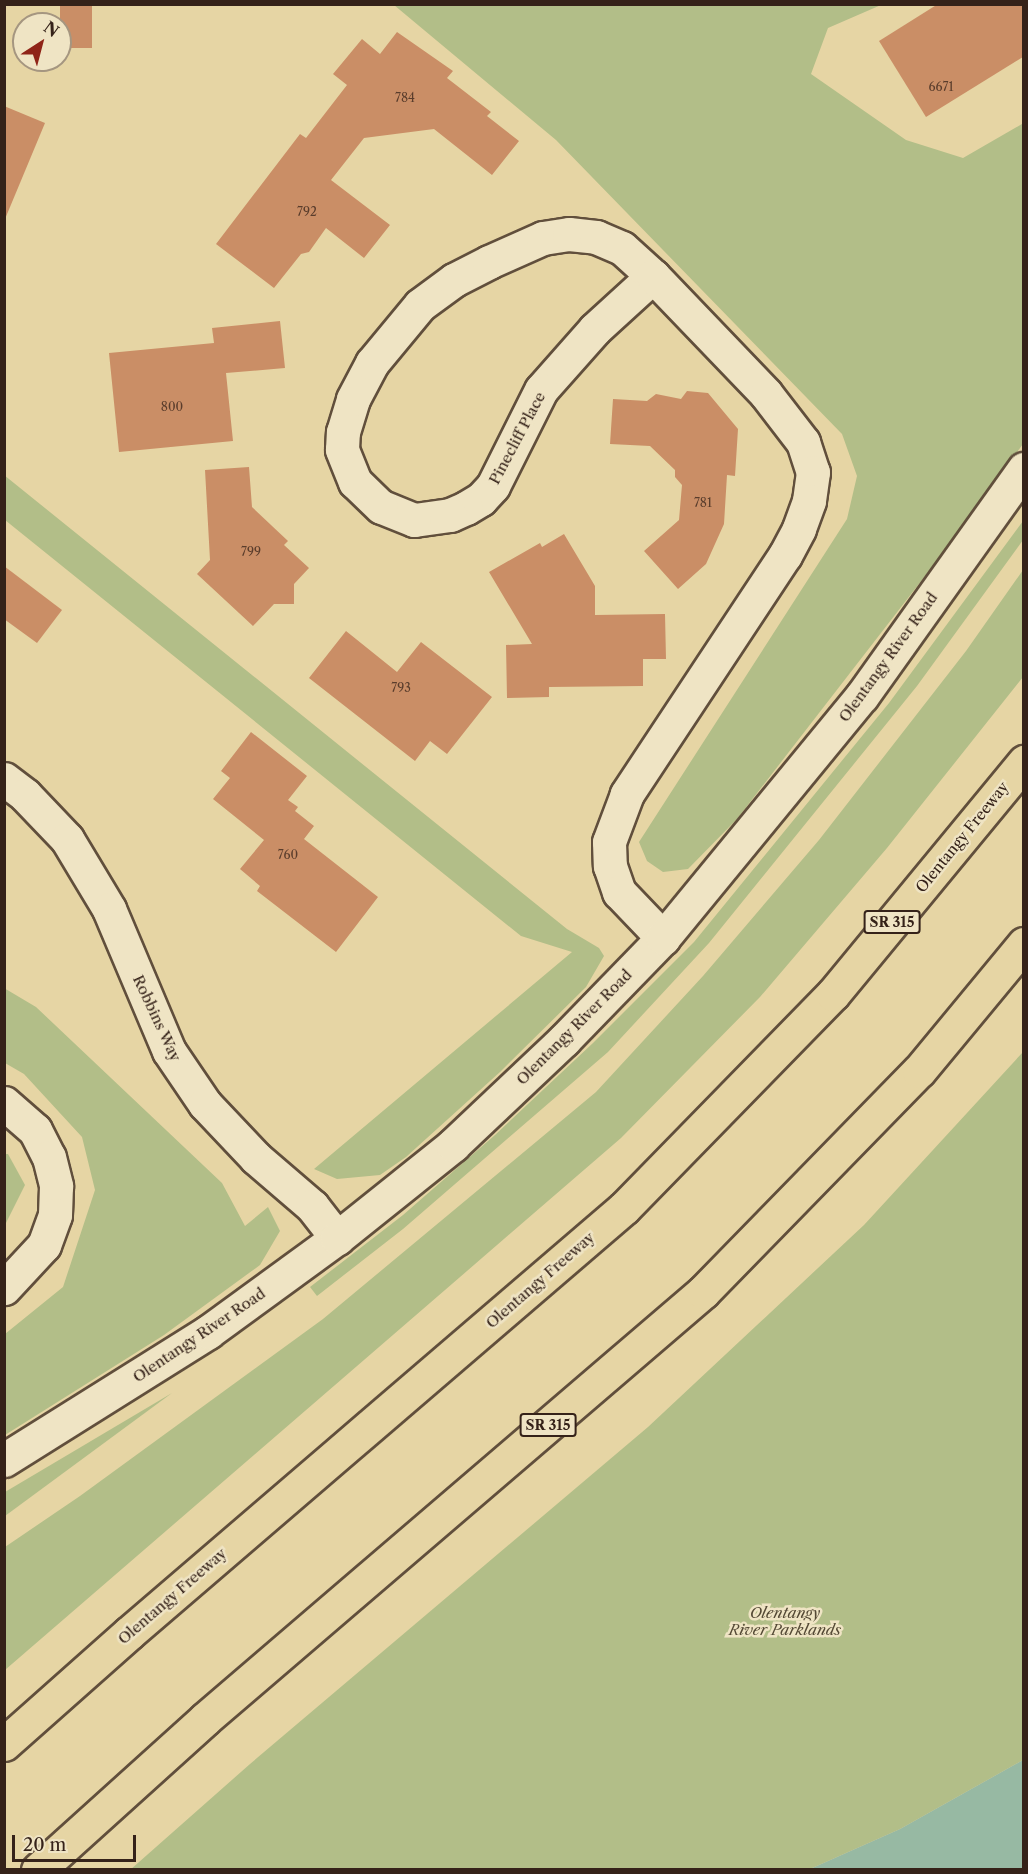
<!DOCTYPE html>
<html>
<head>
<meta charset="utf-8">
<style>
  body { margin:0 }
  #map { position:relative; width:1028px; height:1874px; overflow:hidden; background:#e6d5a4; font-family:"Libre Caslon Text",serif }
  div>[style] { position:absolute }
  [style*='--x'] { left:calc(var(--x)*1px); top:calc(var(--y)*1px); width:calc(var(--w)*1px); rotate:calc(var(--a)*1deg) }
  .green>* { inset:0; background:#b2be88 }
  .water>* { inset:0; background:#97b9a3 }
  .building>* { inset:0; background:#ca8e66; transform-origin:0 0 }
  .roads { filter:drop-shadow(2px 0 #614f3c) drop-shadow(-2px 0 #614f3c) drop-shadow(0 2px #614f3c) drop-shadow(0 -2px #614f3c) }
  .street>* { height:33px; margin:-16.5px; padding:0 16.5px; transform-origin:16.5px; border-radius:16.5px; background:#efe4c4 }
  .secondary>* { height:33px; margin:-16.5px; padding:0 16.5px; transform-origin:16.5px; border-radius:16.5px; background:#efe4c4 }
  .highway>* { height:33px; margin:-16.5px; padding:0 16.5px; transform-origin:16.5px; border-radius:16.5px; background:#e6d5a4 }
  span { translate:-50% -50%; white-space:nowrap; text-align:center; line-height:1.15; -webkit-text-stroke:5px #efe4c4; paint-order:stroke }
  .number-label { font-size:12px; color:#5a3d2c }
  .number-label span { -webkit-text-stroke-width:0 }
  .shield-label span { padding:2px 4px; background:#efe4c4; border:2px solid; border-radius:4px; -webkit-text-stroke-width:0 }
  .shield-label { font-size:14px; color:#352219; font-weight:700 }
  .street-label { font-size:15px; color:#352219 }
  .park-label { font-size:15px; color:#544935; font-style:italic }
  .frame { position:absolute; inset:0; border:6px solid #352219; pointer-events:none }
  .north { position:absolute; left:12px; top:12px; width:60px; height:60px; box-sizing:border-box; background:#efe4c4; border:2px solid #a59680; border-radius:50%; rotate:36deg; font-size:16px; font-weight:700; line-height:24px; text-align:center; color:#352219 }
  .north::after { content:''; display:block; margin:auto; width:21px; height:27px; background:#8f2418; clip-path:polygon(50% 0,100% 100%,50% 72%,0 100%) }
  .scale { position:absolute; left:12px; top:1835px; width:124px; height:27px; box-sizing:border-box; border:3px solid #352219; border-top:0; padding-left:8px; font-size:18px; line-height:21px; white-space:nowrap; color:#352219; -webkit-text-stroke:4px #efe4c4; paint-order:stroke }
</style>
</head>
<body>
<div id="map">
  <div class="green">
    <div style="clip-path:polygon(394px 5px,881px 5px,828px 28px,811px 74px,906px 140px,963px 158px,1022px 124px,1023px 120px,1023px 444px,956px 536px,737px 819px,688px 869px,663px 872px,647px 861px,639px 842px,847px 519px,857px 476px,842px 434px,556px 140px)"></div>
    <div style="clip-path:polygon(4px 475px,567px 929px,599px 948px,604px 956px,586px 987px,500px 1072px,406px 1157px,380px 1175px,337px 1179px,314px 1169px,572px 952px,521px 936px,5px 520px)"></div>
    <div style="clip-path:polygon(1023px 521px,1023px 540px,917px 686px,709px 943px,608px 1052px,403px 1229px,317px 1296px,310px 1287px,403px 1215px,495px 1135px,593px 1043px,694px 942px,889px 703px)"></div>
    <div style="clip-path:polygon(1023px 570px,1023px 677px,887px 848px,760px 997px,621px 1138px,5px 1670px,5px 1547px,80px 1496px,323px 1319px,596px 1092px,703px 976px,819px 840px,966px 651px)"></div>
    <div style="clip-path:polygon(4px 988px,36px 1007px,222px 1183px,245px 1226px,268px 1207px,280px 1231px,260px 1265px,164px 1335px,5px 1435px,5px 1334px,63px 1287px,95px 1190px,82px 1137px,24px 1074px,5px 1063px)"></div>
    <div style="clip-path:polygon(1023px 1052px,1023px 1760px,900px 1829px,810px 1869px,130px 1870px,250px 1764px,648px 1427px,864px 1225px)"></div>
    <div style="clip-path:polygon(5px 1154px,8px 1154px,25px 1185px,5px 1225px)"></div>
    <div style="clip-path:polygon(172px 1393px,5px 1516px,5px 1492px)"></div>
  </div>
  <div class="water">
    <div style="clip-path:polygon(1023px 1760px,1023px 1869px,810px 1869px,900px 1829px)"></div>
  </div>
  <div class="building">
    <div style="left:60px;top:4px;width:32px;height:44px"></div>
    <div style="clip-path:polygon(938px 4px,1023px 4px,1023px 57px,926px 117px,879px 41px)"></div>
    <div style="clip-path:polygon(397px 32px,453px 71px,447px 78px,491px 112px,487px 116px,519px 141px,492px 175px,434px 129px,364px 138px,331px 180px,390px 225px,364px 258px,326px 228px,309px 252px,301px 254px,274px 288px,216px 244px,300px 134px,306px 138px,347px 85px,333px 74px,362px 39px,380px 54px)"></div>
    <div style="clip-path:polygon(4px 106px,45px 123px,5px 219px,4px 219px)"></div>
    <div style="clip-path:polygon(280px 321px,285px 368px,226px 373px,233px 441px,119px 452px,109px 353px,214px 343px,212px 328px)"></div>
    <div style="clip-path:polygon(687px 391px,708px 393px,738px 429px,735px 476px,727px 475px,724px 524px,706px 564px,678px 589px,644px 551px,679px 520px,682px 485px,675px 477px,675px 470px,650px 446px,610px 444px,613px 399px,647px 401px,656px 394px,681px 399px)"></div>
    <div style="clip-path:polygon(249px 467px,252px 507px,288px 541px,284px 545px,309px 568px,294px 584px,294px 604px,274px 604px,253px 626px,197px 574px,210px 560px,205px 470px)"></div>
    <div style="clip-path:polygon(564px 534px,595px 586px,595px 615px,665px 614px,666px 659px,643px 659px,643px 686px,549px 687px,549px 697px,507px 698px,506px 645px,532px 644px,489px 572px,540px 543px,542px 547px)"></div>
    <div style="clip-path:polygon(4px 566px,62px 610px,37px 643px,4px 619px)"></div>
    <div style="clip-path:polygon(346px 631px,397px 672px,421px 642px,492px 697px,447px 754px,430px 741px,415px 761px,309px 678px)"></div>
    <div style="clip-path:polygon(251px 732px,307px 776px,288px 800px,298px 807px,295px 811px,314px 826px,304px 839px,378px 897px,336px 952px,257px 891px,260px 886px,240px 869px,264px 840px,213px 799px,230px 778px,221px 771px)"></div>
  </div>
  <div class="roads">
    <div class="street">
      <div style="--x:653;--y:276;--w:79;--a:137.6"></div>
      <div style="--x:595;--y:329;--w:81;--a:131.5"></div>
      <div style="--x:541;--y:390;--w:107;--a:116.6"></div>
      <div style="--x:493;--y:486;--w:18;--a:133"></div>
      <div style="--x:481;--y:499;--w:17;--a:149"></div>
      <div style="--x:466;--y:508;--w:17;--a:156"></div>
      <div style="--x:450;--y:515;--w:36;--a:172"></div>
      <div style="--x:414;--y:520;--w:35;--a:-158"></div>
      <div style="--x:381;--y:507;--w:36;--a:-136"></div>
      <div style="--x:355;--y:482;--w:35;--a:-112"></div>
      <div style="--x:342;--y:449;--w:17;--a:-87"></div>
      <div style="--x:343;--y:432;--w:34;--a:-73"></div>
      <div style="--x:353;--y:399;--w:41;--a:-62.2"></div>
      <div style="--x:372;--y:363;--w:75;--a:-50.4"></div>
      <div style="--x:420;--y:305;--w:42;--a:-36.3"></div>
      <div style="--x:454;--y:280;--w:39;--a:-27"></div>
      <div style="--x:489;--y:262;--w:59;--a:-24"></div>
      <div style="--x:543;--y:238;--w:26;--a:-9"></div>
      <div style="--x:569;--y:234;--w:27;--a:6"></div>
      <div style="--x:596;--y:237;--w:28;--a:23"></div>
      <div style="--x:622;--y:248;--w:42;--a:42.1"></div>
      <div style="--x:653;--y:276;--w:163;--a:46.2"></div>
      <div style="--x:766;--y:394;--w:61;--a:52.4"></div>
      <div style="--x:803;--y:442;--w:32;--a:72"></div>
      <div style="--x:813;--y:472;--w:29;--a:98"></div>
      <div style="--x:809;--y:501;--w:30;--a:110"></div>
      <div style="--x:799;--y:529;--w:30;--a:118"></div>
      <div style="--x:785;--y:555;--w:287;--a:123.5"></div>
      <div style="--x:627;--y:794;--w:51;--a:110.6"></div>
      <div style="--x:609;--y:842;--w:24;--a:88"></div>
      <div style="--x:610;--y:866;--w:28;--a:71"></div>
      <div style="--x:619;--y:892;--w:64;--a:46.3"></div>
      <div style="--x:4;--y:779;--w:26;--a:37"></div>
      <div style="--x:25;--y:795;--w:61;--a:46.3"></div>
      <div style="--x:67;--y:839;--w:82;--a:59"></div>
      <div style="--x:109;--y:909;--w:154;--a:67.1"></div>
      <div style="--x:169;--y:1051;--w:64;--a:55.8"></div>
      <div style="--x:205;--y:1104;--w:74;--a:46.6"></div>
      <div style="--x:256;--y:1158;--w:74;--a:40.6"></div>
      <div style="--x:312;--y:1206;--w:41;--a:52"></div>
      <div style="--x:4;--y:1103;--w:41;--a:41.1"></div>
      <div style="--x:35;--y:1130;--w:30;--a:63"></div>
      <div style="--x:49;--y:1157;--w:30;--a:76"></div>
      <div style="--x:56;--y:1186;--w:29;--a:92"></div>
      <div style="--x:55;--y:1215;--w:32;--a:110"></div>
      <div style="--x:44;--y:1245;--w:59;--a:132.9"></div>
    </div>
    <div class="secondary">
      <div style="--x:4;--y:1460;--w:241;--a:-32.1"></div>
      <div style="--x:208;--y:1332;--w:160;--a:-36.1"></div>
      <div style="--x:337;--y:1238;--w:149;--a:-38.7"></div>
      <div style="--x:453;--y:1145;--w:153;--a:-43.4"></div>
      <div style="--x:564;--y:1040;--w:142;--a:-45.9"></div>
      <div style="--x:663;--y:938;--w:313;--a:-50.6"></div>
      <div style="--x:862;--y:696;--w:279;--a:-54.5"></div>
    </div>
    <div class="highway">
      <div style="--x:4;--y:1744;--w:167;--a:-41.6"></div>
      <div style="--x:129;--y:1633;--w:652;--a:-40.65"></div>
      <div style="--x:624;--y:1208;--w:299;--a:-45.7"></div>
      <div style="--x:833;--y:994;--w:301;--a:-50.5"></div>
      <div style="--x:38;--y:1870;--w:225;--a:-42.1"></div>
      <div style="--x:205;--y:1719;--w:656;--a:-40.61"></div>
      <div style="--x:703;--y:1292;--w:309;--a:-45.7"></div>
      <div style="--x:919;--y:1071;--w:165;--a:-50.4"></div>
    </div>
  </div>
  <div class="number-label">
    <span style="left:941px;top:87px">6671</span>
    <span style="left:405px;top:98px">784</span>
    <span style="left:307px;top:212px">792</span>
    <span style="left:172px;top:407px">800</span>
    <span style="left:703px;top:503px">781</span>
    <span style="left:251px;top:552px">799</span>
    <span style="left:401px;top:688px">793</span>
    <span style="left:288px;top:855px">760</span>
  </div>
  <div class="shield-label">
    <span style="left:892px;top:922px">SR 315</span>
    <span style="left:548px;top:1425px">SR 315</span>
  </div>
  <div class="street-label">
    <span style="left:517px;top:438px;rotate:-62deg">Pinecliff Place</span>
    <span style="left:888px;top:657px;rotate:-54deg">Olentangy River Road</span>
    <span style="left:962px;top:837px;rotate:-51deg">Olentangy Freeway</span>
    <span style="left:157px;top:1018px;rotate:65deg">Robbins Way</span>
    <span style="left:574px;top:1027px;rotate:-45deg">Olentangy River Road</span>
    <span style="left:540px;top:1280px;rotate:-41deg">Olentangy Freeway</span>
    <span style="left:199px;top:1335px;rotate:-34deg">Olentangy River Road</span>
    <span style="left:172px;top:1596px;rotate:-41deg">Olentangy Freeway</span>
  </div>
  <div class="park-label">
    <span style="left:785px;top:1621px">Olentangy<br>River Parklands</span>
  </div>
  <div class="frame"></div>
  <div class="north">N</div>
  <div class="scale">20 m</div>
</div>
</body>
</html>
